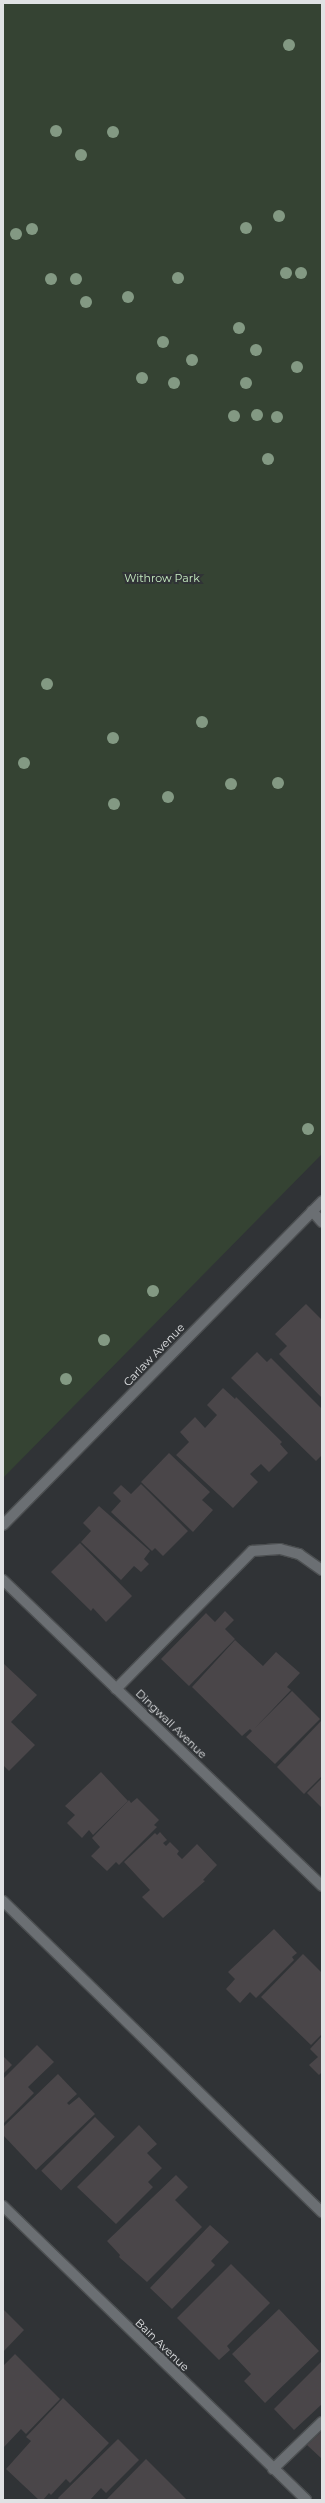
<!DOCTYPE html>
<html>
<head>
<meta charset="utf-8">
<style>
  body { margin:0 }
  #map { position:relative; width:325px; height:2503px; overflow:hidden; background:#303336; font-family:Montserrat,sans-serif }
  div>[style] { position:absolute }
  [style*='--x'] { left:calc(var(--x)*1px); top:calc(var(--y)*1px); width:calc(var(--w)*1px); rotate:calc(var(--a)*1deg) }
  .green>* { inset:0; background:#354333 }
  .building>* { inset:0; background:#4a4649; transform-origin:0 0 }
  .roads { filter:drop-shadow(1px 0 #4c4f51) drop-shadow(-1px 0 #4c4f51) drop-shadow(0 1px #4c4f51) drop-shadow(0 -1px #4c4f51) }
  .lane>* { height:10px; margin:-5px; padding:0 5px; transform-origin:5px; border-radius:5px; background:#6b6f73 }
  .street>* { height:10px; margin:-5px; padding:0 5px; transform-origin:5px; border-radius:5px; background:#6b6f73 }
  .trees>* { width:12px; height:12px; margin:-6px; border-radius:50%; background:#839983 }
  span { translate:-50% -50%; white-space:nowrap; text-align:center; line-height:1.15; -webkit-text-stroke:4px #303336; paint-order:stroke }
  .park-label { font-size:11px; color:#c7edc2 }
  .street-label { font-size:11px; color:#e0e2e4 }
  .frame { position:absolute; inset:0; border:4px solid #e0e2e4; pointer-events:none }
</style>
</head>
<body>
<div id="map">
  <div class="green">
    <div style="clip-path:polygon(3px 3px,322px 3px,322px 1154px,3px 1478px)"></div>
  </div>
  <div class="building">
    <div style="clip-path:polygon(306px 1304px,322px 1320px,322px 1398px,279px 1354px,287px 1346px,275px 1334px)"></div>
    <div style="clip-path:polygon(257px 1352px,267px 1362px,271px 1358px,322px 1409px,322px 1455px,316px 1461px,231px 1378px)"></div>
    <div style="clip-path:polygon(223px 1388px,235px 1399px,236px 1397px,282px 1442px,280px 1444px,288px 1453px,269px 1472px,261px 1464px,250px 1474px,258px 1482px,233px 1508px,176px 1455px,189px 1442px,180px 1432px,195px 1417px,205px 1428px,217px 1415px,207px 1405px)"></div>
    <div style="clip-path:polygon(169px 1453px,210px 1492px,202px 1500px,213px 1510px,193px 1532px,141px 1482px)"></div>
    <div style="clip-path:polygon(141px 1484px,188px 1531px,163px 1556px,155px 1548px,152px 1551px,111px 1512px,121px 1501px,113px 1493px,121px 1485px,131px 1494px)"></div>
    <div style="clip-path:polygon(99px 1506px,150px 1551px,144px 1559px,149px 1564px,141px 1572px,134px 1566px,121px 1580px,81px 1542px,91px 1531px,83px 1523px)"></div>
    <div style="clip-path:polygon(80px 1543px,132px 1596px,106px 1622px,93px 1608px,91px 1611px,51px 1572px)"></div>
    <div style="clip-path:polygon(225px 1611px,234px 1620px,225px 1629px,235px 1639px,189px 1686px,161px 1659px,206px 1613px,215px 1622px)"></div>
    <div style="clip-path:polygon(235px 1640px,263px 1666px,276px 1652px,300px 1673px,287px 1687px,291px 1690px,255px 1728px,292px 1691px,320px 1719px,275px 1764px,246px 1737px,252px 1731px,250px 1729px,242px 1736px,192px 1687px)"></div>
    <div style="clip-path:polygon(3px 1663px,37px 1695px,11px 1722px,35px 1745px,9px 1771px,3px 1765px)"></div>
    <div style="clip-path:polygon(321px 1721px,322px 1776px,304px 1794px,277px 1767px)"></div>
    <div style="clip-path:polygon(101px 1772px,128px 1801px,93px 1835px,89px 1830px,82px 1838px,67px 1823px,75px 1815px,65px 1806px)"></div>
    <div style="clip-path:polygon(322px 1778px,322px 1808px,307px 1793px)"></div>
    <div style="clip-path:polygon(137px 1798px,159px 1820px,154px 1825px,157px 1827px,119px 1865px,116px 1862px,107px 1871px,91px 1856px,100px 1847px,92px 1838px,129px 1800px,131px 1803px)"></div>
    <div style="clip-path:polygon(160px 1832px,167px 1840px,163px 1843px,166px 1846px,170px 1842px,179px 1851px,177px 1854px,182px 1859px,197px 1844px,217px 1865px,203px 1880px,205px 1881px,163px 1918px,142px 1897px,150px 1890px,124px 1862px,155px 1833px,157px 1835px)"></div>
    <div style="clip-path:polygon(274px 1929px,297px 1953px,292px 1957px,294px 1960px,256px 1998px,250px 1992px,240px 2003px,226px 1989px,235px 1979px,228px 1972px)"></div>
    <div style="clip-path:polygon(303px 1954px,322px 1973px,322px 2034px,311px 2045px,261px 1997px)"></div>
    <div style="clip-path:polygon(322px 2036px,322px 2072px,319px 2075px,309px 2065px,318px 2057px,310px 2049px)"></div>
    <div style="clip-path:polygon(37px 2045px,54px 2062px,28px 2087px,34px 2093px,3px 2124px,3px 2079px)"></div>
    <div style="clip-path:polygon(3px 2056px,12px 2065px,3px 2074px)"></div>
    <div style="clip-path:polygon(58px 2074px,77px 2094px,67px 2103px,69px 2105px,79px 2097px,95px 2114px,36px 2170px,3px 2135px,3px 2127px)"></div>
    <div style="left:95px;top:2117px;width:28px;height:76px;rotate:45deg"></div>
    <div style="clip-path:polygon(139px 2125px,157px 2144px,147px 2153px,162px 2168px,148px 2182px,153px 2187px,116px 2224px,77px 2187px)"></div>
    <div style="clip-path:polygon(176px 2175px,188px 2187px,175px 2200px,202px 2227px,147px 2282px,119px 2257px,120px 2255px,107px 2241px)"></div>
    <div style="clip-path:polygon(210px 2225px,229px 2242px,211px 2261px,215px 2265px,172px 2309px,150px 2288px)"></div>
    <div style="clip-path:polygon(231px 2264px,270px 2303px,227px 2346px,230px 2350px,219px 2360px,177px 2318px)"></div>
    <div style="clip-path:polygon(3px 2309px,24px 2330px,3px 2352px)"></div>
    <div style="clip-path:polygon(279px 2309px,319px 2351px,265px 2403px,244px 2381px,251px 2374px,232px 2354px)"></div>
    <div style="clip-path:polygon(15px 2354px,60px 2399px,26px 2434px,21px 2429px,4px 2447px,3px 2366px)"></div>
    <div style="clip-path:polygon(322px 2361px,322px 2404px,294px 2430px,274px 2409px)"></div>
    <div style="clip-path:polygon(63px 2398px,109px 2443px,70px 2483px,66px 2479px,51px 2495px,49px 2493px,43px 2500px,39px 2500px,6px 2469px,31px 2441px,26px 2437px)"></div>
    <div style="clip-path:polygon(322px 2431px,322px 2459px,307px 2445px)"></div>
    <div style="clip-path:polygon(118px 2439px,139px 2460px,106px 2493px,101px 2488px,90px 2500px,59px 2500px,58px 2498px)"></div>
    <div style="clip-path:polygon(146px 2459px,187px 2500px,106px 2500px)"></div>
  </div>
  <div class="roads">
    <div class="lane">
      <div style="--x:116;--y:1689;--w:194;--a:-45.4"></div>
      <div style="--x:252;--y:1551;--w:28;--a:-4"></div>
      <div style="--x:280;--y:1549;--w:20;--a:15"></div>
      <div style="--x:299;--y:1554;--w:28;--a:35"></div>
      <div style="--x:3;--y:1901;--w:446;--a:44.3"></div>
      <div style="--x:273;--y:2469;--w:68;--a:-43.8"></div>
    </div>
    <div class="street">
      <div style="--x:312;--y:1211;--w:15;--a:48"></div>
      <div style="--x:3;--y:1525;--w:455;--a:-45.4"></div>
      <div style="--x:3;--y:1580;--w:442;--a:43.8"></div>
      <div style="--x:3;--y:2206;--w:422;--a:44.1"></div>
    </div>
  </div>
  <div class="trees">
    <div style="left:289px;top:45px"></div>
    <div style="left:56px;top:131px"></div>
    <div style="left:113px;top:132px"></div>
    <div style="left:81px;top:155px"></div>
    <div style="left:279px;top:216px"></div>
    <div style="left:246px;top:228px"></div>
    <div style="left:32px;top:229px"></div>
    <div style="left:16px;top:234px"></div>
    <div style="left:286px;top:273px"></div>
    <div style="left:301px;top:273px"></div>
    <div style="left:178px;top:278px"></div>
    <div style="left:51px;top:279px"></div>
    <div style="left:76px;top:279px"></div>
    <div style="left:128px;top:297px"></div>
    <div style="left:86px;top:302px"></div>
    <div style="left:239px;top:328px"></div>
    <div style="left:163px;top:342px"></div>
    <div style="left:256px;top:350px"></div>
    <div style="left:192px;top:360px"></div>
    <div style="left:297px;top:367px"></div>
    <div style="left:142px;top:378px"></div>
    <div style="left:174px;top:383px"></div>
    <div style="left:246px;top:383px"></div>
    <div style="left:257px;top:415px"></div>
    <div style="left:234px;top:416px"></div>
    <div style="left:277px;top:417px"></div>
    <div style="left:268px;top:459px"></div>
    <div style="left:47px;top:684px"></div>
    <div style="left:202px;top:722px"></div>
    <div style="left:113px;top:738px"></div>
    <div style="left:24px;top:763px"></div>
    <div style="left:278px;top:783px"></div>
    <div style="left:231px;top:784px"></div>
    <div style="left:168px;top:797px"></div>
    <div style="left:114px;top:804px"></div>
    <div style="left:308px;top:1129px"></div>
    <div style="left:153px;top:1291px"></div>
    <div style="left:104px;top:1340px"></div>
    <div style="left:66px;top:1379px"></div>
  </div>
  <div class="park-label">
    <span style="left:162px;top:578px">Withrow Park</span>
  </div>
  <div class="street-label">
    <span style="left:154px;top:1355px;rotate:-46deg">Carlaw Avenue</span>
    <span style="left:171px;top:1724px;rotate:44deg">Dingwall Avenue</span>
    <span style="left:162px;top:2345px;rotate:44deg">Bain Avenue</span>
  </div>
  <div class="frame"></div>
</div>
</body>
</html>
